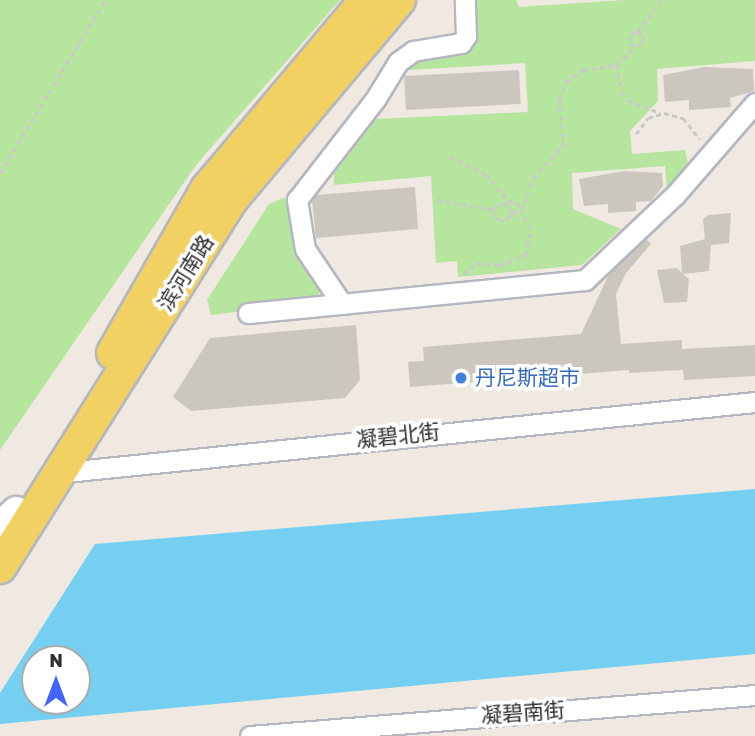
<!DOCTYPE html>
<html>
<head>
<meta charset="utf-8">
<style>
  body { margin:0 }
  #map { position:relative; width:755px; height:736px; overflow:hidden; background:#efe9e1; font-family:Rubik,"Noto Sans SC",sans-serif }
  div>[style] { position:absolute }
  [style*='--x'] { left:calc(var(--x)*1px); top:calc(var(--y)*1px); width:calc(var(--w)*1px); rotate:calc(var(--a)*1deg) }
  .green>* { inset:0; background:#b6e59e }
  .water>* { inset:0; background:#75cff0 }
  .building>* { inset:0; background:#cbc7bf; transform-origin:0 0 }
  .path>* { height:2.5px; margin-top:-1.25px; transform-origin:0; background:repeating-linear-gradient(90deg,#c9c9c9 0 5px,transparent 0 8.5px) }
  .path>.ring { margin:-1.25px; padding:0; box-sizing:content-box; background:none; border:2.5px solid #c9c9c9; border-radius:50% }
  .roads { filter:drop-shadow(2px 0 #b4b7c1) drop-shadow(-2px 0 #b4b7c1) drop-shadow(0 2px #b4b7c1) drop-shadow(0 -2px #b4b7c1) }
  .minor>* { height:19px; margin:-9.5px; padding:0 9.5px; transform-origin:9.5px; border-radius:9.5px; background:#fff }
  .secondary>* { height:28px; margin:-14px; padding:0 14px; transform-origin:14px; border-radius:14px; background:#fff }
  .primary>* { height:32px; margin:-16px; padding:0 16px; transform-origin:16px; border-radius:16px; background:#f2d163 }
  .dots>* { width:19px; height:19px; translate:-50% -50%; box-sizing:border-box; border:4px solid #fff; border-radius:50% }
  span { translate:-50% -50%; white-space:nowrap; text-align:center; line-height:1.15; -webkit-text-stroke:7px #fff; paint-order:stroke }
  .street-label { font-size:21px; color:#2e2e2e }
  .shop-label { font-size:21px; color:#366cbe }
  .left { translate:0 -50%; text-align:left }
  .north { position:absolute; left:21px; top:645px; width:70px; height:70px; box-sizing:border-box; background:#fff; border:2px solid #ababab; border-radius:50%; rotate:0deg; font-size:19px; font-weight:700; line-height:28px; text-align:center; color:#2e2e2e }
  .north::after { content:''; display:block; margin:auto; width:24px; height:32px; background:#4264fb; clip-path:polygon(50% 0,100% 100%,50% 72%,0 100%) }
</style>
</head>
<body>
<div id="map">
  <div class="green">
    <div style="clip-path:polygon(0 0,340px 0,196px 165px,0 450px)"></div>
    <div style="clip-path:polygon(474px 0,516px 0,519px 7px,624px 0,755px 0,755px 61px,657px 69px,658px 101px,630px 131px,632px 154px,685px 150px,688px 163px,667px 188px,665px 166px,572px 173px,573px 209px,621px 229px,582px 265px,458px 277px,457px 261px,436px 263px,431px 176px,334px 185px,334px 174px,375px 119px,528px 112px,525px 63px,408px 70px,415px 56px,465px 48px)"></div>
    <div style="clip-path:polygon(285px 197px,296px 249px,319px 285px,319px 296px,312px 302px,211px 315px,207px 300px,269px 204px)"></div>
  </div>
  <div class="water">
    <div style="clip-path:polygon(evenodd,755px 489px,755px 654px,0 724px,0 693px,95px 544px,755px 489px,35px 659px,77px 659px,77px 701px,35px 701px,35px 659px)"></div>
  </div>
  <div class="building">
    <div style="clip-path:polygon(705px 67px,753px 69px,754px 91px,730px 98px,731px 107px,689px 110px,689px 100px,665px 102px,663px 75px)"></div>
    <div style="left:519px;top:70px;width:34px;height:115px;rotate:87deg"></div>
    <div style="clip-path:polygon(624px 171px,662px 173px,663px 186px,651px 201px,636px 202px,636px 211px,608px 213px,608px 204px,584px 206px,579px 179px)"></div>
    <div style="clip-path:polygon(415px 187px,418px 229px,316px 238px,312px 200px,316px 195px)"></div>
    <div style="clip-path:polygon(731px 213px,729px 243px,711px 245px,709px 271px,683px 274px,689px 279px,687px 302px,664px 303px,657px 270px,677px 268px,682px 273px,680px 246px,705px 239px,703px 219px,708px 215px)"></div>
    <div style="clip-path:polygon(646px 239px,651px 244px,626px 273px,616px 294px,621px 344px,682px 340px,682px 349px,755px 345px,755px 376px,684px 380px,683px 370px,629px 373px,629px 370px,410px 387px,408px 362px,424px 361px,423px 347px,581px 334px,609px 274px)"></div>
    <div style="clip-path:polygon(356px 325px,360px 380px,345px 398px,191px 411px,173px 397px,210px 338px)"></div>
  </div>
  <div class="path">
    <div style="--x:638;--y:31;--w:8;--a:45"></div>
    <div style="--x:644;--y:37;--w:7;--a:106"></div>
    <div style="--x:642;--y:44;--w:9;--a:159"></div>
    <div style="--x:634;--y:47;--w:8;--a:-130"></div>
    <div style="--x:629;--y:41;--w:7;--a:-74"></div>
    <div style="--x:631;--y:34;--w:8;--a:-23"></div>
    <div style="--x:638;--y:31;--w:39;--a:-52"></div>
    <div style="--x:617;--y:65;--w:27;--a:80"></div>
    <div style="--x:622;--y:92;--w:10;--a:53"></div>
    <div style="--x:628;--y:100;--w:35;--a:22"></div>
    <div style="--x:636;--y:134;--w:20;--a:-53"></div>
    <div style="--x:648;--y:118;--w:17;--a:-17"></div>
    <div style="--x:664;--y:113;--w:20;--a:15"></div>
    <div style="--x:683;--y:118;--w:27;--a:51"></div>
    <div style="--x:451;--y:157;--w:39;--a:26"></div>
    <div style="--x:486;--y:174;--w:34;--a:50"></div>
    <div style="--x:508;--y:200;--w:17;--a:24"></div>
    <div style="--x:0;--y:173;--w:202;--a:-58.7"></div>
    <div style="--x:437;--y:200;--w:59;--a:9.8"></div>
    <div class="ring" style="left:494px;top:204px;width:15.5px;height:15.5px"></div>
    <div style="--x:512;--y:213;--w:9;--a:-13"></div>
    <div style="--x:521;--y:211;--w:35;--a:-70"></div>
    <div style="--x:533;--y:178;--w:44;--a:-46.8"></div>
    <div style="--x:563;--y:146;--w:47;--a:-94.9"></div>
    <div style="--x:559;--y:99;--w:18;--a:-68"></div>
    <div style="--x:566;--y:82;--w:21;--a:-35"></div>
    <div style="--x:583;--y:70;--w:34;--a:-8"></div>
    <div style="--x:617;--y:65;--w:25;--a:-47"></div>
    <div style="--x:464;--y:273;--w:16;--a:-38"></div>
    <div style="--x:477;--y:263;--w:22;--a:5"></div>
    <div style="--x:499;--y:265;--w:29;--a:-20"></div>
    <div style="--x:526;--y:255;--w:26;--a:-81"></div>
    <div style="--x:530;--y:229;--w:20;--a:-117"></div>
  </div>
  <div class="roads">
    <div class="minor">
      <div style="--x:342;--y:304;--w:66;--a:-123.9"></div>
      <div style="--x:305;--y:249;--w:50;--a:-99.3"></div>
      <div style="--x:297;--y:200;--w:129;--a:-52.2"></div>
      <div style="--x:376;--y:98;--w:42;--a:-58.6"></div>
      <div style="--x:398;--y:62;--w:19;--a:-36"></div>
      <div style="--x:413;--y:51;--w:49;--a:-9.5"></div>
      <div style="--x:461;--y:43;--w:9;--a:-54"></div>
      <div style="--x:466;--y:36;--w:36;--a:-92"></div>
      <div style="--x:248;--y:313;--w:339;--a:-5.6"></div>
      <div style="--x:585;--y:280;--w:124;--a:-43.4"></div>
      <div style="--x:675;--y:195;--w:122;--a:-49"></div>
      <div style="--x:56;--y:473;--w:703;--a:-5.8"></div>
      <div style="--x:250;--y:736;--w:507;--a:-4.64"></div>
    </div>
    <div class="secondary">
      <div style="--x:0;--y:526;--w:22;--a:-43"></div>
    </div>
    <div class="primary">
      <div style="--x:113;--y:353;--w:189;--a:-60.2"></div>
      <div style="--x:207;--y:189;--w:247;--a:-49.9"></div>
      <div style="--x:0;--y:567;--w:435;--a:-57.8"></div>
      <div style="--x:232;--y:199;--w:260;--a:-50"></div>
    </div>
  </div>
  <div class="dots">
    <div style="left:461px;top:378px;background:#3f7fe0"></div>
  </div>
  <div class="street-label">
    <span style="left:186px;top:273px;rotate:-58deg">滨河南路</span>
    <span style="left:398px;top:436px;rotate:-6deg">凝碧北街</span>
    <span style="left:523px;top:713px;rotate:-4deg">凝碧南街</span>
  </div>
  <div class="shop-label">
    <span class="left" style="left:475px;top:378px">丹尼斯超市</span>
  </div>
  <div class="north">N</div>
</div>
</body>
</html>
